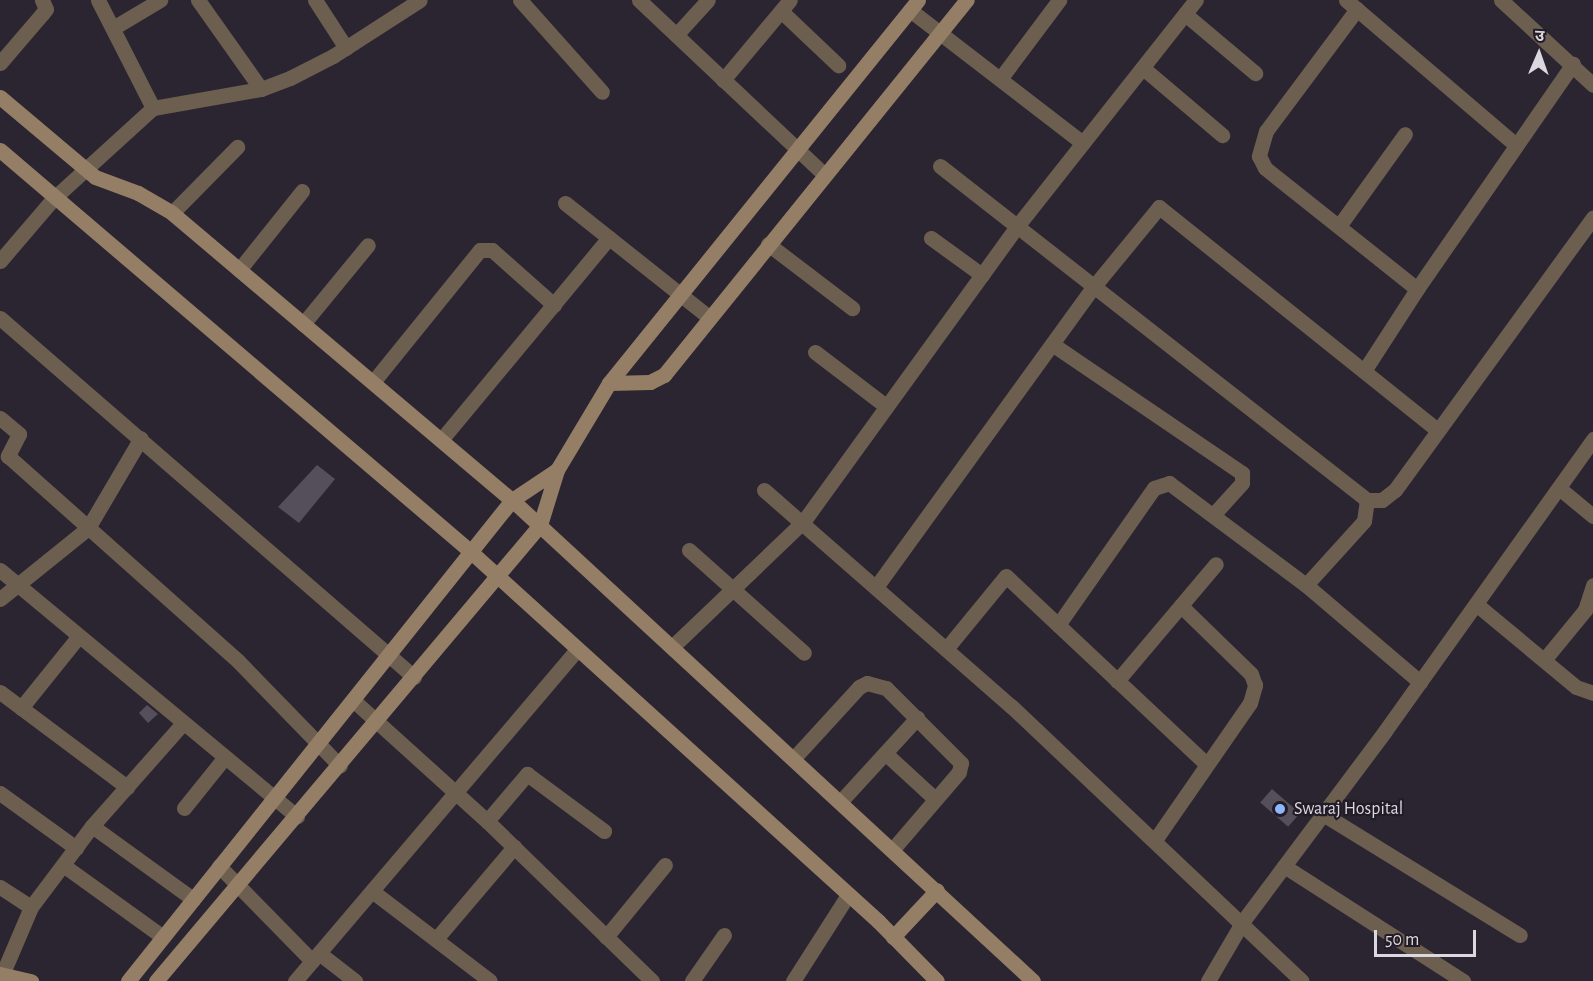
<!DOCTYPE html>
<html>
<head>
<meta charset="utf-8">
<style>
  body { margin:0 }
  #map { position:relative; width:1593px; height:981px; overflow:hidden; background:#2b2531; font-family:"Alegreya Sans","Noto Sans Devanagari",sans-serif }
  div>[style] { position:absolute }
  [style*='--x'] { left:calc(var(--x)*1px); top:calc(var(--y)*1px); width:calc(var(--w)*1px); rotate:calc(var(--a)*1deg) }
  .building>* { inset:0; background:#554e5b; transform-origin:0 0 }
  .street>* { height:15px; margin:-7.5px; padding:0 7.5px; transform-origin:7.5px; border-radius:7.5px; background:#6d5f50 }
  .secondary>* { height:15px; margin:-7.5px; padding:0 7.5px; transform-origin:7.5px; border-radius:7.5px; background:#947e65 }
  .dots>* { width:16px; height:16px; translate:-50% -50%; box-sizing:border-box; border:3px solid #221c27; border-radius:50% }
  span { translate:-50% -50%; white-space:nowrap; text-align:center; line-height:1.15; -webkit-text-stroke:4.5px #221c27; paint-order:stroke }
  .poi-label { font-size:18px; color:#dcd8e0 }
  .left { translate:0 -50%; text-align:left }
  .north { position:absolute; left:1509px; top:24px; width:60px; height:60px; -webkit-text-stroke:4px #221c27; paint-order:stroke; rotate:2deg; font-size:16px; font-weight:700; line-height:24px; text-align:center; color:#dcd8e0 }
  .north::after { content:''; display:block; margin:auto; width:21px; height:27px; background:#dcd8e0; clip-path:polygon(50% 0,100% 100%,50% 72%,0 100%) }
  .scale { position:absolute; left:1374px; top:930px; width:102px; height:27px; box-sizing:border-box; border:3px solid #dcd8e0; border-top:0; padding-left:8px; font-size:18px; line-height:21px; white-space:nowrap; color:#dcd8e0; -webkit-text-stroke:4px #221c27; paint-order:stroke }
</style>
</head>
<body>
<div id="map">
  <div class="building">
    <div style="clip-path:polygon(317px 465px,335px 479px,299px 523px,278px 507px)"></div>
    <div style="clip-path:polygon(147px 705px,158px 714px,148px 723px,139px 713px)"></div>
    <div style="left:1272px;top:789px;width:37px;height:18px;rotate:41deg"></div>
  </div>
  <div class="street">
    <div style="--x:98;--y:0;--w:121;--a:63"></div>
    <div style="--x:198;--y:0;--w:109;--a:54.7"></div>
    <div style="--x:315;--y:0;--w:57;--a:57.1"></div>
    <div style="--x:520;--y:0;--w:123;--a:48.3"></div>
    <div style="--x:639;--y:0;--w:255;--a:43.3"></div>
    <div style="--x:1346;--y:0;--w:223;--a:40.5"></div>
    <div style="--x:1501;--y:0;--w:125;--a:42.7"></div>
    <div style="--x:1357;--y:9;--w:152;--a:126.7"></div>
    <div style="--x:1266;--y:131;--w:26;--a:106"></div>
    <div style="--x:1259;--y:156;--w:13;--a:63"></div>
    <div style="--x:1265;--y:168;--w:194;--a:38.5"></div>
    <div style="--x:910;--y:10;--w:218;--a:37.6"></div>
    <div style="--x:781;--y:11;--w:79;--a:43.5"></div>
    <div style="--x:1185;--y:14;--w:92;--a:40.1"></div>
    <div style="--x:113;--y:28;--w:55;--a:-30.8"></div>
    <div style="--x:676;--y:35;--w:47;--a:-47.6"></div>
    <div style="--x:0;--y:63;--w:65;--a:-49.4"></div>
    <div style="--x:42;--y:14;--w:6;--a:-51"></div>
    <div style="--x:46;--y:9;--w:10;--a:-114"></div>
    <div style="--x:1143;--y:68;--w:104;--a:40.3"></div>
    <div style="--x:1000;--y:79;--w:99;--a:-53.2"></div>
    <div style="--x:723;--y:80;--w:104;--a:-50.1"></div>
    <div style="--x:940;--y:166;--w:542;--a:38.03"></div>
    <div style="--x:1367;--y:500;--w:15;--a:0"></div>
    <div style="--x:1382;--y:500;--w:16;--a:-38"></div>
    <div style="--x:1395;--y:490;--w:337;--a:-54"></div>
    <div style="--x:565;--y:203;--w:184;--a:38.4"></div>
    <div style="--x:172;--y:213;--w:93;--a:-45.4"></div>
    <div style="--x:1339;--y:226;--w:113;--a:-54.3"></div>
    <div style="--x:931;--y:238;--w:63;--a:36"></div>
    <div style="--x:768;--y:244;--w:106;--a:37.3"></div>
    <div style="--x:0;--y:261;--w:83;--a:-49.4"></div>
    <div style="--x:54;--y:198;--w:134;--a:-42.3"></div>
    <div style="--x:153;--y:108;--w:110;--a:-10"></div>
    <div style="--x:261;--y:89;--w:31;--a:-21"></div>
    <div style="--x:290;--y:78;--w:48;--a:-27.1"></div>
    <div style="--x:333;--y:56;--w:103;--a:-32.8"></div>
    <div style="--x:239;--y:270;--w:101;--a:-51.4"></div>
    <div style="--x:0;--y:318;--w:548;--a:40.93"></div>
    <div style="--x:303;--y:324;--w:102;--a:-50.6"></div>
    <div style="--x:1052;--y:344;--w:230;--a:34.2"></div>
    <div style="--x:1242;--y:473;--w:10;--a:90"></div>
    <div style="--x:1242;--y:483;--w:43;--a:132.2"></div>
    <div style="--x:815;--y:352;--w:89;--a:37.3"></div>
    <div style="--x:1364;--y:371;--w:98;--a:-57.1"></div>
    <div style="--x:1417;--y:289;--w:274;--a:-55.3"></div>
    <div style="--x:373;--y:382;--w:170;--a:-51"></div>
    <div style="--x:480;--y:250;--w:12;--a:0"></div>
    <div style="--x:492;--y:250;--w:83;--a:41.6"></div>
    <div style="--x:0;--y:418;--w:25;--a:40"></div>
    <div style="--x:19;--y:434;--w:25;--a:117"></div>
    <div style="--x:8;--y:456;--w:308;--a:41.7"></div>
    <div style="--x:238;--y:661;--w:146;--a:45.8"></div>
    <div style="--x:441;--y:440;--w:263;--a:-50.3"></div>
    <div style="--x:1559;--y:488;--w:44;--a:39.5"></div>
    <div style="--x:764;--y:490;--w:328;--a:41.2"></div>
    <div style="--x:1011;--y:706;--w:400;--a:43.4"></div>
    <div style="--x:689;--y:550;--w:154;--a:41.8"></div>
    <div style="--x:0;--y:570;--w:386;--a:39.7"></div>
    <div style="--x:1306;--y:585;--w:86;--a:-47.8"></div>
    <div style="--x:1364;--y:521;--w:21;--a:-82"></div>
    <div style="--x:876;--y:587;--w:373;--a:-54.1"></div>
    <div style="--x:1095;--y:285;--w:101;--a:-50.6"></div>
    <div style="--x:1159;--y:207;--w:356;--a:38.7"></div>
    <div style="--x:0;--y:599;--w:113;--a:-38.9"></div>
    <div style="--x:88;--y:528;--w:104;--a:-59.5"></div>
    <div style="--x:1476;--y:604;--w:130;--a:39.7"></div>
    <div style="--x:1576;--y:687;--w:18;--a:19"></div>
    <div style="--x:1058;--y:625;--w:167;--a:-55"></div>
    <div style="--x:1154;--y:488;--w:16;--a:-18"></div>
    <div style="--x:1169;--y:483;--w:171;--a:36.7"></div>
    <div style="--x:1306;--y:585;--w:150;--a:40.4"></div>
    <div style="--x:672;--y:647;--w:181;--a:-43.7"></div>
    <div style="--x:803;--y:522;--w:367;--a:-54.1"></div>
    <div style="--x:1018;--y:225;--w:287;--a:-51.7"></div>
    <div style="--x:946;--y:649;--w:94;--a:-50.6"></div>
    <div style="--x:1006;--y:576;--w:274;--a:43.2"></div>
    <div style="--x:1544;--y:660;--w:65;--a:-50.6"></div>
    <div style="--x:1585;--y:610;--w:26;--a:-72"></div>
    <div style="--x:1117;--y:681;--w:153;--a:-49.8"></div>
    <div style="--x:0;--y:692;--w:159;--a:36.8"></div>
    <div style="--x:353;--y:700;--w:181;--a:42.1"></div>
    <div style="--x:487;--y:821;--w:230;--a:44.1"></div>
    <div style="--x:21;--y:708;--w:91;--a:-51.2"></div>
    <div style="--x:885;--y:753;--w:68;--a:42.6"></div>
    <div style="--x:794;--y:758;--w:96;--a:-47.5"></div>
    <div style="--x:859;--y:687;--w:9;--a:-27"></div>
    <div style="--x:867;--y:683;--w:20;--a:15"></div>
    <div style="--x:886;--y:688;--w:106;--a:45"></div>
    <div style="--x:961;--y:763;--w:9;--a:103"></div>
    <div style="--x:959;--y:772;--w:101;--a:130.6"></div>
    <div style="--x:0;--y:793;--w:94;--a:35.9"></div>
    <div style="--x:841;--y:801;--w:113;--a:-47.5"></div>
    <div style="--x:184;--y:808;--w:65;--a:-51.2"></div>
    <div style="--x:1323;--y:814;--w:231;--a:31.6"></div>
    <div style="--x:487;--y:821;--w:62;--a:-49.6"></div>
    <div style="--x:527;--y:774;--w:96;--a:36.5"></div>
    <div style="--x:92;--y:826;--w:137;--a:-48.5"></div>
    <div style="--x:1155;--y:840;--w:167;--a:-55.3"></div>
    <div style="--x:1250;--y:703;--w:19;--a:-74"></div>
    <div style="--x:1255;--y:685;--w:12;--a:-110"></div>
    <div style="--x:1251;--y:674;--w:98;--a:-135.8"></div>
    <div style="--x:63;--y:865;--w:123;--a:35.8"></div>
    <div style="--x:219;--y:866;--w:133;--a:45.6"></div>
    <div style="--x:1284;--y:866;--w:213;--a:32.7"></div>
    <div style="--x:0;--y:887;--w:37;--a:33"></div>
    <div style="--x:372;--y:891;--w:148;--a:37.3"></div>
    <div style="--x:606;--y:937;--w:93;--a:-50.7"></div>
    <div style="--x:436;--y:939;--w:121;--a:-49.7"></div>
    <div style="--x:319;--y:953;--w:46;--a:37.9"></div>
    <div style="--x:2;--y:975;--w:74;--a:-66.9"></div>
    <div style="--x:31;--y:907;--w:101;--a:-53"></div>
    <div style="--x:92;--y:826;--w:125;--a:35.9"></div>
    <div style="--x:295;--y:981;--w:436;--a:-49.6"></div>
    <div style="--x:692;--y:981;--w:56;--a:-55.2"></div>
    <div style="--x:793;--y:981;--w:102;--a:-57.4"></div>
    <div style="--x:1208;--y:981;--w:69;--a:-59.7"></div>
    <div style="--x:1243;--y:921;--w:237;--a:-53.2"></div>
    <div style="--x:1385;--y:731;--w:359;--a:-54.5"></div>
  </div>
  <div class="secondary">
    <div style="--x:0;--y:97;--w:124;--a:40.1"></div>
    <div style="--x:95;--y:177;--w:46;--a:20.4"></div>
    <div style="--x:138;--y:193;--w:39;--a:30"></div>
    <div style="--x:172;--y:213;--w:445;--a:40.2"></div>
    <div style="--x:512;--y:500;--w:709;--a:42.71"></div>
    <div style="--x:0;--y:150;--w:618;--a:40.47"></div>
    <div style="--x:470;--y:551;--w:551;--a:42.2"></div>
    <div style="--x:878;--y:921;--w:84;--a:45.5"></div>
    <div style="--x:609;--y:383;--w:41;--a:-1.4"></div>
    <div style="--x:650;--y:382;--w:16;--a:-27"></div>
    <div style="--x:664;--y:375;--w:482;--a:-51.1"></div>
    <div style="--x:893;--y:937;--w:64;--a:-46.9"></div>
    <div style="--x:0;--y:974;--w:32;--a:13"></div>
    <div style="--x:128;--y:981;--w:615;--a:-51.4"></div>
    <div style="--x:512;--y:500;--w:54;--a:-33.7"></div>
    <div style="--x:156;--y:981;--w:596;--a:-49.9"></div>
    <div style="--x:540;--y:525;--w:58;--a:-72.8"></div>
    <div style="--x:557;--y:470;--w:101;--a:-59.1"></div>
    <div style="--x:609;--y:383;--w:492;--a:-51.1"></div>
  </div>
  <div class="dots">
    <div style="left:1280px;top:809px;background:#8bb9fc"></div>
  </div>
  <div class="poi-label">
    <span class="left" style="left:1294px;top:809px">Swaraj Hospital</span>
  </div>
  <div class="north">उ</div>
  <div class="scale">50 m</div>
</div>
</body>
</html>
